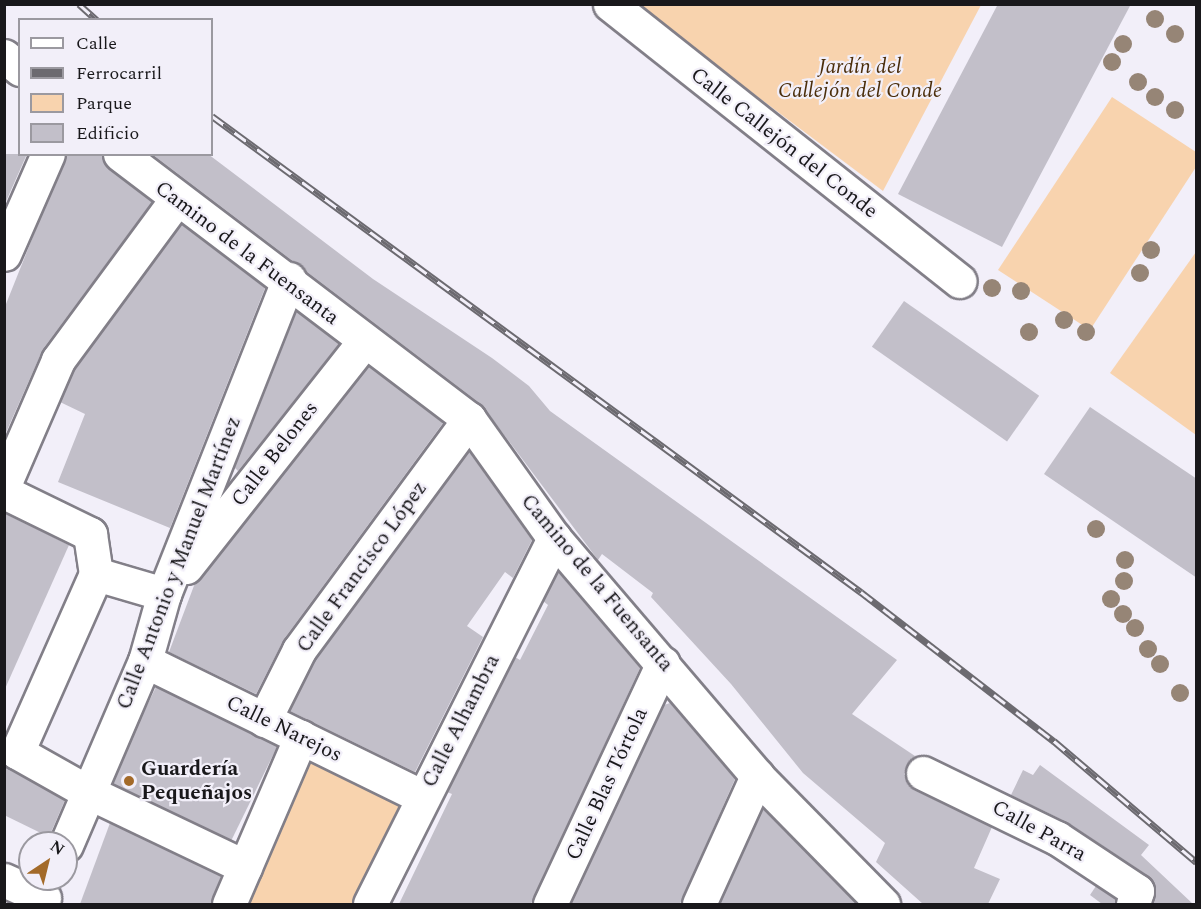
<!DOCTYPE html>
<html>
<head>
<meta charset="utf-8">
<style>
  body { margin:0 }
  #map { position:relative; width:1201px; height:909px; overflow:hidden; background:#f2eff9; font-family:Spectral,serif }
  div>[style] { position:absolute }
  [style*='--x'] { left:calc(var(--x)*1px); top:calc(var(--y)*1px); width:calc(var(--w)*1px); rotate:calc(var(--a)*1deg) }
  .green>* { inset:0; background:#f8d3ae }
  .building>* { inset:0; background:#c2bfc9; transform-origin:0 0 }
  .roads { filter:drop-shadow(2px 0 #827f88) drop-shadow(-2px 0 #827f88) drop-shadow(0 2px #827f88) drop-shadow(0 -2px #827f88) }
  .minor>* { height:33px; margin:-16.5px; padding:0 16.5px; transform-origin:16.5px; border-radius:16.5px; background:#fff }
  .rail>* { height:7px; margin-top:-3.5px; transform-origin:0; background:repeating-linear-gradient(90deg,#f2eff9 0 14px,#6c6a70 0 28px); box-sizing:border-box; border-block:2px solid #6c6a70 }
  .trees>* { width:18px; height:18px; margin:-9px; border-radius:50%; background:#968576 }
  .dots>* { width:16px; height:16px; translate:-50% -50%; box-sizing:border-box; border:3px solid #f2eff9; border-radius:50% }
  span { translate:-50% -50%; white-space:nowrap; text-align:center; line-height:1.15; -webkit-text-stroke:4.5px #f2eff9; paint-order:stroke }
  .park-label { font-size:21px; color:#4b2e0b; font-style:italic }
  .street-label { font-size:21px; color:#19181b }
  .poi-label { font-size:21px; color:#19181b; font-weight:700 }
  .left { translate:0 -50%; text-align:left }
  .frame { position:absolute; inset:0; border:6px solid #19181b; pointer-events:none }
  .legend { position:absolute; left:18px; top:18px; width:195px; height:138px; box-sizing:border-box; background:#f2eff9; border:2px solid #9b99a0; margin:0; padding:8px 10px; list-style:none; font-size:18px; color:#19181b }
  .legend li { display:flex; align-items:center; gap:12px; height:30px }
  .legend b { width:30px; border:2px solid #9b99a0 }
  .north { position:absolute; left:18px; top:831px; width:60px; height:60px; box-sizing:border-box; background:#f2eff9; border:2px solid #9b99a0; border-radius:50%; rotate:35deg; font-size:16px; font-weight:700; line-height:24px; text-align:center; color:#19181b }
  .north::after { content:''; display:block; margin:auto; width:21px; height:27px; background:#a36a29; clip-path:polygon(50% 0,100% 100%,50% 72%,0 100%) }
</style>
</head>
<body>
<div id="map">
  <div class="green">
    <div style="clip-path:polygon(636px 5px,981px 5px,883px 191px)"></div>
    <div style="clip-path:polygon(1112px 97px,1196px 152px,1196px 167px,1090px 330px,998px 270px)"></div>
    <div style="clip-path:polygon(1196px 252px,1196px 435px,1110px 373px)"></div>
    <div style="clip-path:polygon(301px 737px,423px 797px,370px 904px,229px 904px)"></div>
  </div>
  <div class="building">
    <div style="clip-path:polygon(998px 4px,1131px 4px,1002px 247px,898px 194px)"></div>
    <div style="clip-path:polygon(4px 154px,27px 154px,4px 206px)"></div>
    <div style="clip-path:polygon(66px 154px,102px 154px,109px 169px,152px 202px,43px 349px,4px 437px,4px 309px)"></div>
    <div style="clip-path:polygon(152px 154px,208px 154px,373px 279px,492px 358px,529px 386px,550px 411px,897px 660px,852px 714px,915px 756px,904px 774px,914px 790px,992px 827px,974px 868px,1000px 879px,988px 904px,923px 904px,876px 862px,885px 843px,803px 773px,731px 684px,651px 597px,653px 593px,602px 554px,598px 560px,481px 404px)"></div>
    <div style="clip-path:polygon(181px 224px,265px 288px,170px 528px,58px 482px,85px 414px,60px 402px,74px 369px)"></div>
    <div style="left:904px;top:301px;width:165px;height:56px;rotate:35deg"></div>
    <div style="clip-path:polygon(296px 311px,339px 344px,238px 471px,234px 467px)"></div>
    <div style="clip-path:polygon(369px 366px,443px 423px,284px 639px,256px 694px,169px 652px,195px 583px)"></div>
    <div style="clip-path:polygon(1090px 407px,1197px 479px,1197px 578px,1044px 474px)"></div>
    <div style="clip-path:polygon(469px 451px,532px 540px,513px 578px,505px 572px,467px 626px,483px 637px,415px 772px,290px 711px,315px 660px)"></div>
    <div style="clip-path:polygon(4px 513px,69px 545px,4px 691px)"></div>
    <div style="clip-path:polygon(558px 572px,640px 668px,531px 904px,399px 904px,452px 794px,447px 792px,515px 657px,520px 660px,548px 605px,543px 601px)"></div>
    <div style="left:156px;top:687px;width:135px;height:107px;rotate:26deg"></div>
    <div style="clip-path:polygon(670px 703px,735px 779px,680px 904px,570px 904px,664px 705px)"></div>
    <div style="clip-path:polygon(4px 765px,65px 800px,49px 837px,4px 815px)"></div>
    <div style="clip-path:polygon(1040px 765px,1149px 845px,1141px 855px,1193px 904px,1152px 904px,1155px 885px,1147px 875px,1067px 822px,1011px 795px,1023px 770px,1033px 775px)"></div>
    <div style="clip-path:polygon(763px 809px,857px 904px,719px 904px)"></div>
    <div style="clip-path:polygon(110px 823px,221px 876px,211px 904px,80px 904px)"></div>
    <div style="clip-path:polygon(1096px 886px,1115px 899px,1115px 904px,1102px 904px,1090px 895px)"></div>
  </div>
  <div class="roads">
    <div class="minor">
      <div style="--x:610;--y:4;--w:446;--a:38.4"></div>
      <div style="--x:4;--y:56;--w:21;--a:39"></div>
      <div style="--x:120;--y:154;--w:438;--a:37.2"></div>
      <div style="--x:469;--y:419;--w:146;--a:54.5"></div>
      <div style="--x:554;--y:538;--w:313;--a:49.5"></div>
      <div style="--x:757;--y:776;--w:180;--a:45.5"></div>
      <div style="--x:4;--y:254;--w:109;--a:-66.3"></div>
      <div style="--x:4;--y:485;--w:136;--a:-66.6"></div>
      <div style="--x:58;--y:360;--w:199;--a:-53.6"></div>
      <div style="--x:4;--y:492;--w:96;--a:26"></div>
      <div style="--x:90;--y:534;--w:40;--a:81.5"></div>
      <div style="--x:186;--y:567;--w:285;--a:-51.7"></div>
      <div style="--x:164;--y:594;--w:71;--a:-163.6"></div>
      <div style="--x:96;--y:574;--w:195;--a:113.9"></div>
      <div style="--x:17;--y:752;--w:81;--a:29.4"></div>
      <div style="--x:88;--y:792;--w:174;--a:25.5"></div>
      <div style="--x:145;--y:661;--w:309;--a:26.1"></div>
      <div style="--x:264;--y:720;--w:78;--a:-63.4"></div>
      <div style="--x:299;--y:650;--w:287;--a:-53.6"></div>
      <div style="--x:923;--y:773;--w:149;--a:25.9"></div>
      <div style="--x:1057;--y:838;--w:96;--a:33.5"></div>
      <div style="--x:1137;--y:891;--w:14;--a:107"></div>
      <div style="--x:66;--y:845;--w:200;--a:-66.8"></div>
      <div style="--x:145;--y:661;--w:70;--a:-74.2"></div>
      <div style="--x:164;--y:594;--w:339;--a:-68.4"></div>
      <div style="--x:4;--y:880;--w:44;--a:24.2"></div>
      <div style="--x:229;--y:904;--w:182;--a:-66.7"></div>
      <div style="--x:370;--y:904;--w:410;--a:-63.3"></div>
      <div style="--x:550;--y:904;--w:266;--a:-64.9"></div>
      <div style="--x:699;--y:904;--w:141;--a:-65.6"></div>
    </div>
  </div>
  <div class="rail">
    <div style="--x:79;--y:4;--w:24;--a:42"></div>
    <div style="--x:212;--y:116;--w:805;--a:36.26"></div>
    <div style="--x:861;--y:592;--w:244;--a:37.7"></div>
    <div style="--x:1054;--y:741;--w:187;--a:40.4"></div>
  </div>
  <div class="trees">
    <div style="left:1155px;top:19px"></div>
    <div style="left:1175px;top:34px"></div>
    <div style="left:1123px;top:44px"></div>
    <div style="left:1112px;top:62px"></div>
    <div style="left:1138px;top:82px"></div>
    <div style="left:1155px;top:97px"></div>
    <div style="left:1175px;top:110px"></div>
    <div style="left:1151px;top:250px"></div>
    <div style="left:1140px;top:273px"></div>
    <div style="left:992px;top:288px"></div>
    <div style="left:1021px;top:291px"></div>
    <div style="left:1064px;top:320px"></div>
    <div style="left:1029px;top:332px"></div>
    <div style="left:1086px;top:332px"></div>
    <div style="left:1096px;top:529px"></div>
    <div style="left:1125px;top:560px"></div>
    <div style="left:1124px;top:581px"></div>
    <div style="left:1111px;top:599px"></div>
    <div style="left:1123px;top:614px"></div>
    <div style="left:1135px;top:628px"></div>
    <div style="left:1148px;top:649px"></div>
    <div style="left:1160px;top:664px"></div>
    <div style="left:1180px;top:693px"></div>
  </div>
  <div class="dots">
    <div style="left:129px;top:781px;background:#a36a29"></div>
  </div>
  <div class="park-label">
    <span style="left:860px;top:79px">Jardín del<br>Callejón del Conde</span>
  </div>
  <div class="street-label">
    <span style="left:784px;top:143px;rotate:38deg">Calle Callejón del Conde</span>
    <span style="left:247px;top:253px;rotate:37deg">Camino de la Fuensanta</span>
    <span style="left:275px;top:454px;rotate:-52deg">Calle Belones</span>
    <span style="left:179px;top:563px;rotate:-69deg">Calle Antonio y Manuel Martínez</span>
    <span style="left:362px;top:567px;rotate:-54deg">Calle Francisco López</span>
    <span style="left:597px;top:583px;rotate:50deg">Camino de la Fuensanta</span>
    <span style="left:461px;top:721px;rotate:-63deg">Calle Alhambra</span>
    <span style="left:284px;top:729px;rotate:26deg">Calle Narejos</span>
    <span style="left:607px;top:784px;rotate:-65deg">Calle Blas Tórtola</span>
    <span style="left:1039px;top:831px;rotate:29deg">Calle Parra</span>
  </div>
  <div class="poi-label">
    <span class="left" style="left:141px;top:781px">Guardería<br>Pequeñajos</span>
  </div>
  <div class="frame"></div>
  <ul class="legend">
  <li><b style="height:8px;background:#fff"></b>Calle</li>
  <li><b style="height:8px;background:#6c6a70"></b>Ferrocarril</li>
  <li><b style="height:16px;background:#f8d3ae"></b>Parque</li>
  <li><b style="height:16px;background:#c2bfc9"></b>Edificio</li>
  </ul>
  <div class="north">N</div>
</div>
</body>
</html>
